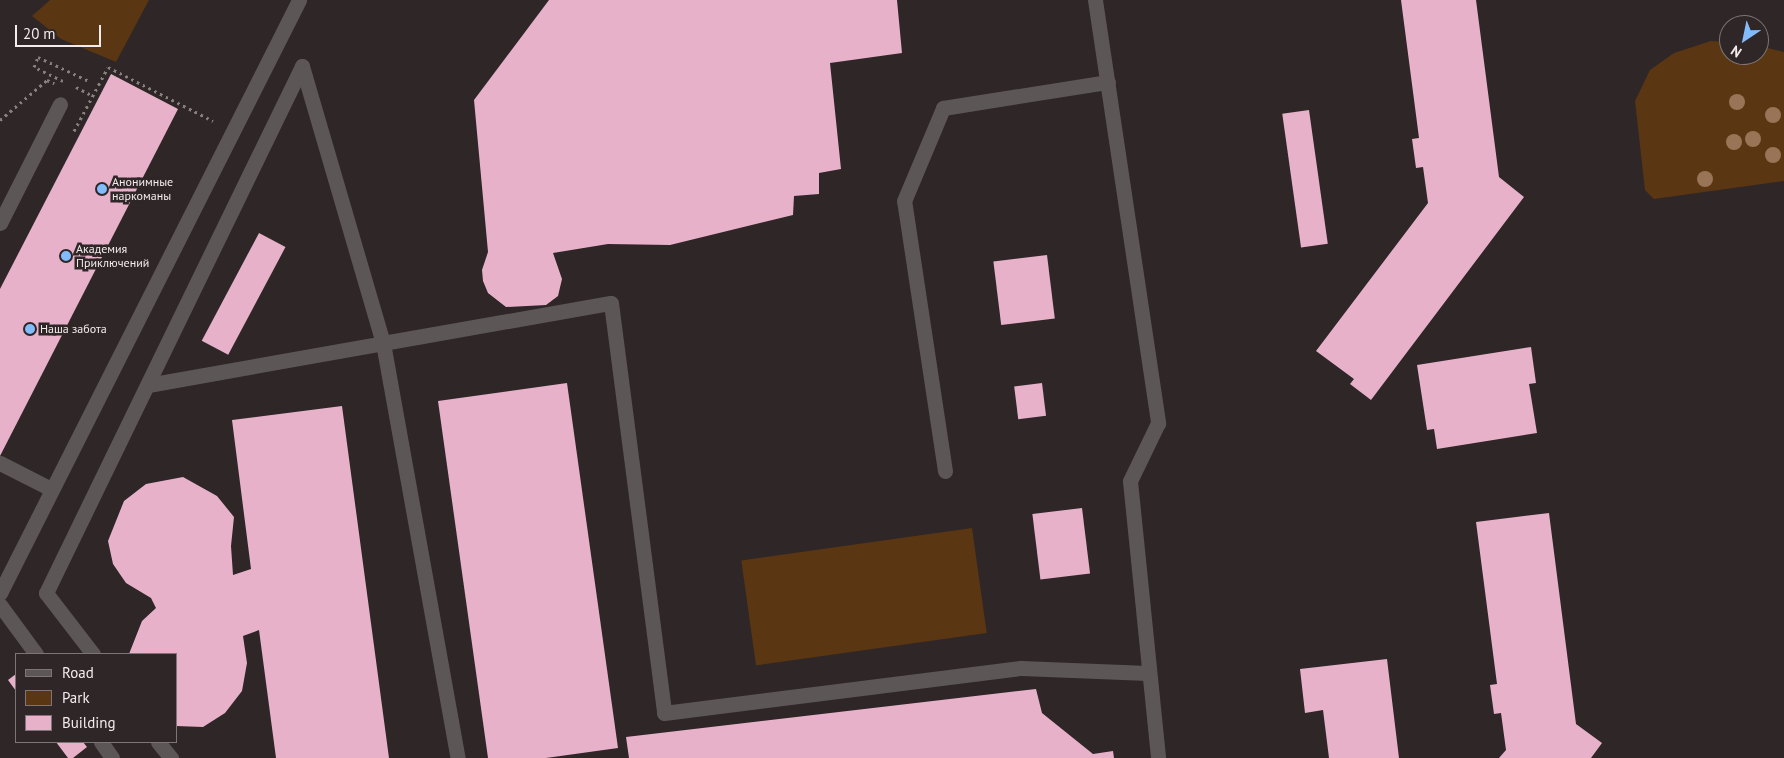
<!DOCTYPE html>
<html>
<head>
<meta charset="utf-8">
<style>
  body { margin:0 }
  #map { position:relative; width:1784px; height:758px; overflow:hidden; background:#2f2627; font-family:"PT Sans",sans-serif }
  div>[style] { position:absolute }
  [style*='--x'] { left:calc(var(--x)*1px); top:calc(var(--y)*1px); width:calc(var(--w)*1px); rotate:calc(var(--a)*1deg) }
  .green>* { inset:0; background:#5a3612; transform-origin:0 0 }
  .building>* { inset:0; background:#e7b1ca; transform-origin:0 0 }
  .path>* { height:3px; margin-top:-1.5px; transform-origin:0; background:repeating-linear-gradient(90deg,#877f80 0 2.5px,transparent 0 6.5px) }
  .minor>* { height:15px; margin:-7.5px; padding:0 7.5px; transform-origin:7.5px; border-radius:7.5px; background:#5c5756 }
  .trees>* { width:16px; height:16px; margin:-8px; border-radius:50%; background:#9a7456 }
  .dots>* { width:14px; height:14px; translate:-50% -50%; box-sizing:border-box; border:2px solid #2f2627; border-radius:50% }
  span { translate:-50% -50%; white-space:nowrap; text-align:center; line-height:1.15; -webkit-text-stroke:5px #2f2627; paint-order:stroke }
  .poi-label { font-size:12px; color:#f2ecec }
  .left { translate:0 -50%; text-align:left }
  .legend { position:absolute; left:15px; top:653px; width:162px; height:90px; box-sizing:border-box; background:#2f2627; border:1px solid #7d7576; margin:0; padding:6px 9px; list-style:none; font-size:15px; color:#f2ecec }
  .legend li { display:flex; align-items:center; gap:10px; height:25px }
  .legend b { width:25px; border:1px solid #7d7576 }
  .north { position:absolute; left:1719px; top:15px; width:50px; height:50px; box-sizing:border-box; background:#2f2627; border:1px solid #7d7576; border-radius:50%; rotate:214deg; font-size:14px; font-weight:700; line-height:20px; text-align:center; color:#f2ecec }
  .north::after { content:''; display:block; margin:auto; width:18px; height:22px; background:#82bcfa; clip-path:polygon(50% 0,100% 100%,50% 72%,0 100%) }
  .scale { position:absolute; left:15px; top:25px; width:86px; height:22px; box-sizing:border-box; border:2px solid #f2ecec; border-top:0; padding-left:6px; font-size:15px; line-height:18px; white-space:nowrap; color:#f2ecec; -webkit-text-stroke:4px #2f2627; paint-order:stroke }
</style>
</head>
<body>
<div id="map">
  <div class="green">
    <div style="clip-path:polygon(50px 0,149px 0,116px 62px,61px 39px,32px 16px)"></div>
    <div style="clip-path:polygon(1711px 41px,1729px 42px,1729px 55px,1759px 55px,1759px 46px,1784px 52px,1784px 181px,1654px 199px,1645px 190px,1635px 101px,1650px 70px,1674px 53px)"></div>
    <div style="left:972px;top:528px;width:106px;height:233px;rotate:82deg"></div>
  </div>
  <div class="building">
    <div style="clip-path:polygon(549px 0,897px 0,902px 53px,830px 63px,841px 169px,819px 173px,819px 194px,794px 196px,793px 215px,670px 245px,608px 244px,553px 253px,562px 279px,558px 296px,546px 305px,506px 307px,488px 293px,483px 281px,482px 270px,488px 252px,474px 100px)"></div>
    <div style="clip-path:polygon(1401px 0,1476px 0,1499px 177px,1524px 197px,1371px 400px,1350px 384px,1354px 379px,1316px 351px,1428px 203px,1423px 167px,1416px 168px,1412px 139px,1419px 138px)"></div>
    <div style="clip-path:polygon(111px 74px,178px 109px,0 456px,0 289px)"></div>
    <div style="left:1309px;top:110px;width:135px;height:27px;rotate:82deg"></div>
    <div style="left:259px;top:233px;width:30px;height:122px;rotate:28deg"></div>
    <div style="left:1047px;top:255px;width:64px;height:54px;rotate:83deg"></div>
    <div style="clip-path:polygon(1531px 347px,1536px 383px,1529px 384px,1537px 433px,1437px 449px,1434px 429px,1427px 430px,1417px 365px)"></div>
    <div style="clip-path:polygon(567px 383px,618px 748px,546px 758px,488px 758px,438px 401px)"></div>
    <div style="left:1042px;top:383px;width:33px;height:28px;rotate:83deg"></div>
    <div style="clip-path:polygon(342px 406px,389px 758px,276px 758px,259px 630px,243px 636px,247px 663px,242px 691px,225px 713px,203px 727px,176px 726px,176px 654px,129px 654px,142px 621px,156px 608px,151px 598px,126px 583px,113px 564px,108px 541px,124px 501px,146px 484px,183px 477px,217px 496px,234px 517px,231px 546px,233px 575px,251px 569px,232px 420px)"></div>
    <div style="left:1082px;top:508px;width:66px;height:50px;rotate:83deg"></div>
    <div style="clip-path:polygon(1549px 513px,1576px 724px,1602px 743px,1591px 758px,1499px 758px,1506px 750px,1501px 713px,1494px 714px,1490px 685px,1497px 684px,1476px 522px)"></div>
    <div style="clip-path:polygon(1387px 659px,1399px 758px,1329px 758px,1323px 710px,1305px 713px,1300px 669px)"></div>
    <div style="clip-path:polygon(16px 674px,16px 691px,8px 680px)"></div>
    <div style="clip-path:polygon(1036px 689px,1042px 713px,1093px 754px,1113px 751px,1114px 758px,629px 758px,626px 737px)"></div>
    <div style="clip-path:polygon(56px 742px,83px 742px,87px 747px,73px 758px,68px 758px)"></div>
  </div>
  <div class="path">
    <div style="--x:63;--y:81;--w:32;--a:-154"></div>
    <div style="--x:34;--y:67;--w:11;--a:-68"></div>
    <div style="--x:38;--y:57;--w:56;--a:25.2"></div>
    <div style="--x:76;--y:87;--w:19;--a:28"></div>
    <div style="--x:0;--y:120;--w:62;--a:-40.4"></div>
    <div style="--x:47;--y:80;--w:8;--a:23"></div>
    <div style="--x:74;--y:131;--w:72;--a:-62"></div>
    <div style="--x:108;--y:67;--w:118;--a:27.2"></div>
  </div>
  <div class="minor">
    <div style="--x:1095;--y:0;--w:428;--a:81.5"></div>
    <div style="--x:1158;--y:423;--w:64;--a:115.8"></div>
    <div style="--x:1130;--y:481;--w:278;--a:84.2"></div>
    <div style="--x:0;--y:223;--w:133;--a:-63.2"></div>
    <div style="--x:148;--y:385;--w:239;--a:-10.1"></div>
    <div style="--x:383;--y:343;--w:422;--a:79.8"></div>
    <div style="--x:0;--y:463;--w:57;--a:27"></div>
    <div style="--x:945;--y:471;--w:273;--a:-98.6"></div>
    <div style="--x:904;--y:201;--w:101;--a:-67.2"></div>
    <div style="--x:943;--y:108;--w:167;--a:-9"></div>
    <div style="--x:0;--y:593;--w:664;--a:-63.24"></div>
    <div style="--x:0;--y:605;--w:61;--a:53.7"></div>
    <div style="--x:93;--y:654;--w:77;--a:-127.6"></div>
    <div style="--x:46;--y:593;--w:586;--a:-64.09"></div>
    <div style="--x:302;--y:66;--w:289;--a:73.7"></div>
    <div style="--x:383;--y:343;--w:231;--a:-10"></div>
    <div style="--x:611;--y:303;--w:413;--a:82.6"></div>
    <div style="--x:664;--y:713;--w:360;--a:-7.2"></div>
    <div style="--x:1021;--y:668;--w:127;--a:2.3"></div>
    <div style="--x:101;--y:742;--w:19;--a:55"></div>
    <div style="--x:158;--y:742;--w:21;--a:51"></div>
  </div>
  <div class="trees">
    <div style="left:1737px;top:102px"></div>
    <div style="left:1773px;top:115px"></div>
    <div style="left:1753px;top:139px"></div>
    <div style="left:1734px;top:142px"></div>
    <div style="left:1773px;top:155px"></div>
    <div style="left:1705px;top:179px"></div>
  </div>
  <div class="dots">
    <div style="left:102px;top:189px;background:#82bcfa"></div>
    <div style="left:66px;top:256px;background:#82bcfa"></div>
    <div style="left:30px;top:329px;background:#82bcfa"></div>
  </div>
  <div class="poi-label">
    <span class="left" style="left:112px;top:189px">Анонимные<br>наркоманы</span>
    <span class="left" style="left:76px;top:256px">Академия<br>Приключений</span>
    <span class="left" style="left:40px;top:329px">Наша забота</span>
  </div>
  <ul class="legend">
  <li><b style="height:6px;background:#5c5756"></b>Road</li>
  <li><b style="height:14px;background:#5a3612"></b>Park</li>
  <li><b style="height:14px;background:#e7b1ca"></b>Building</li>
  </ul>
  <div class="north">N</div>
  <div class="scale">20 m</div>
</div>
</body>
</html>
